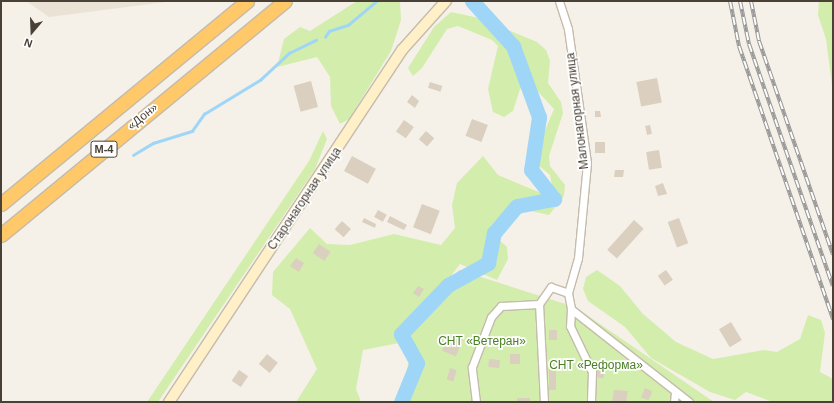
<!DOCTYPE html>
<html>
<head>
<meta charset="utf-8">
<style>
  body { margin:0 }
  #map { position:relative; width:834px; height:403px; overflow:hidden; background:#f5f1e8; font-family:Helvetica,sans-serif }
  div>[style] { position:absolute }
  [style*='--x'] { left:calc(var(--x)*1px); top:calc(var(--y)*1px); width:calc(var(--w)*1px); rotate:calc(var(--a)*1deg) }
  .residential>* { inset:0; background:#eae3d5 }
  .green>* { inset:0; background:#d3edad }
  .stream>* { height:2.5px; margin:-1.25px; padding:0 1.25px; transform-origin:1.25px; border-radius:1.25px; background:#9fd6f7 }
  .river>* { height:15px; margin:-7.5px; padding:0 7.5px; transform-origin:7.5px; border-radius:7.5px; background:#9fd6f7 }
  .building>* { inset:0; background:#dbcfbf; transform-origin:0 0 }
  .roads { filter:drop-shadow(1px 0 #c5bbac) drop-shadow(-1px 0 #c5bbac) drop-shadow(0 1px #c5bbac) drop-shadow(0 -1px #c5bbac) }
  .street>* { height:7px; margin:-3.5px; padding:0 3.5px; transform-origin:3.5px; border-radius:3.5px; background:#fff }
  .secondary>* { height:10px; margin:-5px; padding:0 5px; transform-origin:5px; border-radius:5px; background:#fff0c8 }
  .highway>* { height:13px; margin:-6.5px; padding:0 6.5px; transform-origin:6.5px; border-radius:6.5px; background:#ffc869 }
  .rail>* { height:4px; margin-top:-2px; transform-origin:0; background:repeating-linear-gradient(90deg,#fff 0 8px,#989898 0 16px); box-sizing:border-box; border-block:1px solid #989898 }
  span { translate:-50% -50%; white-space:nowrap; text-align:center; line-height:1.15; -webkit-text-stroke:3.5px #fff; paint-order:stroke }
  .shield-label span { padding:1px 3px; background:#fff; border:1px solid; border-radius:3px; -webkit-text-stroke-width:0 }
  .shield-label { font-size:11px; color:#494136; font-weight:700 }
  .street-label { font-size:12px; color:#494136 }
  .park-label { font-size:12px; color:#4a8123 }
  .frame { position:absolute; inset:0; border:2px solid #494136; pointer-events:none }
  .north { position:absolute; left:12px; top:12px; width:40px; height:40px; -webkit-text-stroke:3px #fff; paint-order:stroke; rotate:199deg; font-size:11px; font-weight:700; line-height:16px; text-align:center; color:#494136 }
  .north::after { content:''; display:block; margin:auto; width:14px; height:18px; background:#494136; clip-path:polygon(50% 0,100% 100%,50% 72%,0 100%) }
</style>
</head>
<body>
<div id="map">
  <div class="residential">
    <div style="clip-path:polygon(26px 1px,174px 1px,49px 17px)"></div>
  </div>
  <div class="green">
    <div style="clip-path:polygon(357px 1px,400px 1px,401px 20px,391px 51px,349px 119px,340px 124px,331px 106px,330px 77px,317px 57px,277px 67px,284px 39px,300px 27px,310px 31px)"></div>
    <div style="clip-path:polygon(819px 1px,833px 1px,833px 93px,826px 39px,818px 15px)"></div>
    <div style="clip-path:polygon(451px 12px,479px 18px,537px 42px,546px 50px,550px 61px,548px 83px,561px 102px,563px 113px,549px 156px,550px 166px,565px 185px,564px 196px,549px 215px,526px 210px,504px 217px,497px 227px,498px 239px,507px 247px,508px 259px,497px 280px,460px 264px,399px 343px,363px 350px,356px 389px,361px 402px,296px 402px,317px 369px,290px 309px,272px 295px,273px 272px,310px 228px,327px 244px,350px 245px,394px 234px,441px 245px,455px 228px,452px 205px,457px 183px,483px 156px,498px 175px,541px 193px,553px 190px,550px 175px,537px 164px,541px 140px,554px 109px,530px 83px,520px 89px,513px 111px,504px 117px,493px 112px,488px 89px,498px 46px,492px 40px,458px 26px,447px 29px,422px 68px,413px 76px,408px 68px,434px 27px)"></div>
    <div style="clip-path:polygon(323px 131px,327px 139px,315px 169px,158px 402px,147px 402px,309px 161px)"></div>
    <div style="clip-path:polygon(459px 270px,575px 307px,714px 402px,405px 402px,410px 336px)"></div>
    <div style="clip-path:polygon(597px 270px,620px 286px,643px 314px,676px 342px,713px 359px,764px 350px,777px 352px,800px 339px,808px 315px,821px 320px,825px 333px,820px 372px,833px 379px,833px 402px,770px 401px,746px 392px,735px 400px,710px 392px,651px 358px,625px 327px,588px 301px,583px 289px,586px 277px)"></div>
  </div>
  <div class="stream">
    <div style="--x:325;--y:37;--w:7;--a:-56"></div>
    <div style="--x:329;--y:31;--w:20;--a:-18"></div>
    <div style="--x:348;--y:25;--w:38;--a:-40"></div>
    <div style="--x:133;--y:155;--w:23;--a:-31"></div>
    <div style="--x:153;--y:143;--w:41;--a:-17.1"></div>
    <div style="--x:192;--y:131;--w:21;--a:-55"></div>
    <div style="--x:204;--y:114;--w:66;--a:-31.3"></div>
    <div style="--x:260;--y:80;--w:40;--a:-43"></div>
    <div style="--x:289;--y:53;--w:30;--a:-26"></div>
  </div>
  <div class="river">
    <div style="--x:401;--y:402;--w:42;--a:-67.7"></div>
    <div style="--x:417;--y:363;--w:33;--a:-119"></div>
    <div style="--x:401;--y:334;--w:68;--a:-46.2"></div>
    <div style="--x:448;--y:285;--w:46;--a:-28.8"></div>
    <div style="--x:488;--y:263;--w:31;--a:-79"></div>
    <div style="--x:494;--y:233;--w:35;--a:-50"></div>
    <div style="--x:517;--y:206;--w:38;--a:-11"></div>
    <div style="--x:554;--y:199;--w:37;--a:-128"></div>
    <div style="--x:531;--y:170;--w:54;--a:-81.4"></div>
    <div style="--x:539;--y:117;--w:76;--a:-110.1"></div>
    <div style="--x:513;--y:46;--w:61;--a:-132.3"></div>
  </div>
  <div class="building">
    <div style="left:657px;top:78px;width:25px;height:21px;rotate:79deg"></div>
    <div style="left:311px;top:81px;width:27px;height:18px;rotate:75deg"></div>
    <div style="left:430px;top:82px;width:13px;height:6px;rotate:18deg"></div>
    <div style="clip-path:polygon(412px 95px,419px 101px,415px 108px,407px 102px)"></div>
    <div style="clip-path:polygon(595px 111px,600px 111px,601px 117px,595px 117px)"></div>
    <div style="left:472px;top:119px;width:17px;height:18px;rotate:21deg"></div>
    <div style="left:404px;top:120px;width:12px;height:14px;rotate:35deg"></div>
    <div style="left:650px;top:125px;width:9px;height:5px;rotate:77deg"></div>
    <div style="left:426px;top:131px;width:11px;height:11px;rotate:41deg"></div>
    <div style="left:595px;top:142px;width:10px;height:11px"></div>
    <div style="left:659px;top:150px;width:18px;height:13px;rotate:81deg"></div>
    <div style="left:352px;top:156px;width:27px;height:17px;rotate:28deg"></div>
    <div style="clip-path:polygon(615px 170px,624px 170px,623px 177px,614px 177px)"></div>
    <div style="clip-path:polygon(663px 183px,667px 194px,658px 196px,655px 186px)"></div>
    <div style="left:422px;top:204px;width:19px;height:25px;rotate:21deg"></div>
    <div style="left:378px;top:210px;width:10px;height:8px;rotate:29deg"></div>
    <div style="clip-path:polygon(390px 216px,407px 225px,404px 230px,387px 222px)"></div>
    <div style="clip-path:polygon(364px 218px,376px 224px,375px 228px,362px 222px)"></div>
    <div style="left:679px;top:218px;width:27px;height:12px;rotate:70deg"></div>
    <div style="left:634px;top:220px;width:13px;height:40px;rotate:42deg"></div>
    <div style="left:342px;top:221px;width:12px;height:11px;rotate:42deg"></div>
    <div style="left:319px;top:244px;width:14px;height:11px;rotate:34deg"></div>
    <div style="clip-path:polygon(296px 258px,304px 263px,299px 272px,290px 266px)"></div>
    <div style="left:666px;top:270px;width:12px;height:10px;rotate:55deg"></div>
    <div style="clip-path:polygon(418px 286px,424px 289px,419px 297px,413px 293px)"></div>
    <div style="left:731px;top:322px;width:21px;height:14px;rotate:59deg"></div>
    <div style="left:549px;top:330px;width:8px;height:10px"></div>
    <div style="left:449px;top:334px;width:15px;height:18px;rotate:23deg"></div>
    <div style="left:267px;top:354px;width:14px;height:13px;rotate:39deg"></div>
    <div style="left:510px;top:354px;width:10px;height:10px"></div>
    <div style="left:489px;top:359px;width:11px;height:8px;rotate:5deg"></div>
    <div style="left:598px;top:361px;width:9px;height:16px;rotate:13deg"></div>
    <div style="left:450px;top:368px;width:7px;height:12px;rotate:16deg"></div>
    <div style="left:549px;top:369px;width:7px;height:21px"></div>
    <div style="left:239px;top:370px;width:11px;height:13px;rotate:34deg"></div>
    <div style="left:645px;top:388px;width:8px;height:10px;rotate:23deg"></div>
    <div style="clip-path:polygon(614px 390px,628px 391px,626px 402px,612px 402px)"></div>
    <div style="left:517px;top:398px;width:13px;height:4px"></div>
  </div>
  <div class="roads">
    <div class="street">
      <div style="--x:559;--y:1;--w:29;--a:72"></div>
      <div style="--x:568;--y:29;--w:135;--a:81.9"></div>
      <div style="--x:587;--y:163;--w:95;--a:95.4"></div>
      <div style="--x:578;--y:258;--w:36;--a:106"></div>
      <div style="--x:568;--y:293;--w:16;--a:79"></div>
      <div style="--x:571;--y:309;--w:150;--a:38.2"></div>
      <div style="--x:571;--y:309;--w:17;--a:93"></div>
      <div style="--x:570;--y:326;--w:51;--a:64.4"></div>
      <div style="--x:592;--y:372;--w:30;--a:92"></div>
      <div style="--x:476;--y:402;--w:35;--a:-97"></div>
      <div style="--x:472;--y:367;--w:53;--a:-69.2"></div>
      <div style="--x:491;--y:317;--w:15;--a:-48"></div>
      <div style="--x:501;--y:306;--w:38;--a:-3"></div>
      <div style="--x:544;--y:402;--w:98;--a:-92.9"></div>
      <div style="--x:539;--y:304;--w:21;--a:-55"></div>
      <div style="--x:551;--y:287;--w:18;--a:19"></div>
      <div style="--x:674;--y:402;--w:10;--a:-84"></div>
    </div>
    <div class="secondary">
      <div style="--x:169;--y:402;--w:422;--a:-56.5"></div>
      <div style="--x:402;--y:50;--w:66;--a:-48.1"></div>
    </div>
    <div class="highway">
      <div style="--x:1;--y:204;--w:319;--a:-39.5"></div>
      <div style="--x:1;--y:235;--w:368;--a:-39.5"></div>
    </div>
  </div>
  <div class="rail">
    <div style="--x:730;--y:1;--w:46;--a:78.7"></div>
    <div style="--x:739;--y:46;--w:289;--a:71"></div>
    <div style="--x:740;--y:1;--w:44;--a:78.2"></div>
    <div style="--x:749;--y:44;--w:256;--a:70.9"></div>
    <div style="--x:751;--y:1;--w:41;--a:78.7"></div>
    <div style="--x:759;--y:41;--w:226;--a:70.9"></div>
  </div>
  <div class="shield-label">
    <span style="left:104px;top:149px">М-4</span>
  </div>
  <div class="street-label">
    <span style="left:578px;top:111px;rotate:-97deg">Малонагорная улица</span>
    <span style="left:143px;top:117px;rotate:-39deg">«Дон»</span>
    <span style="left:305px;top:199px;rotate:-56deg">Старонагорная улица</span>
  </div>
  <div class="park-label">
    <span style="left:482px;top:342px">СНТ «Ветеран»</span>
    <span style="left:596px;top:366px">СНТ «Реформа»</span>
  </div>
  <div class="frame"></div>
  <div class="north">N</div>
</div>
</body>
</html>
